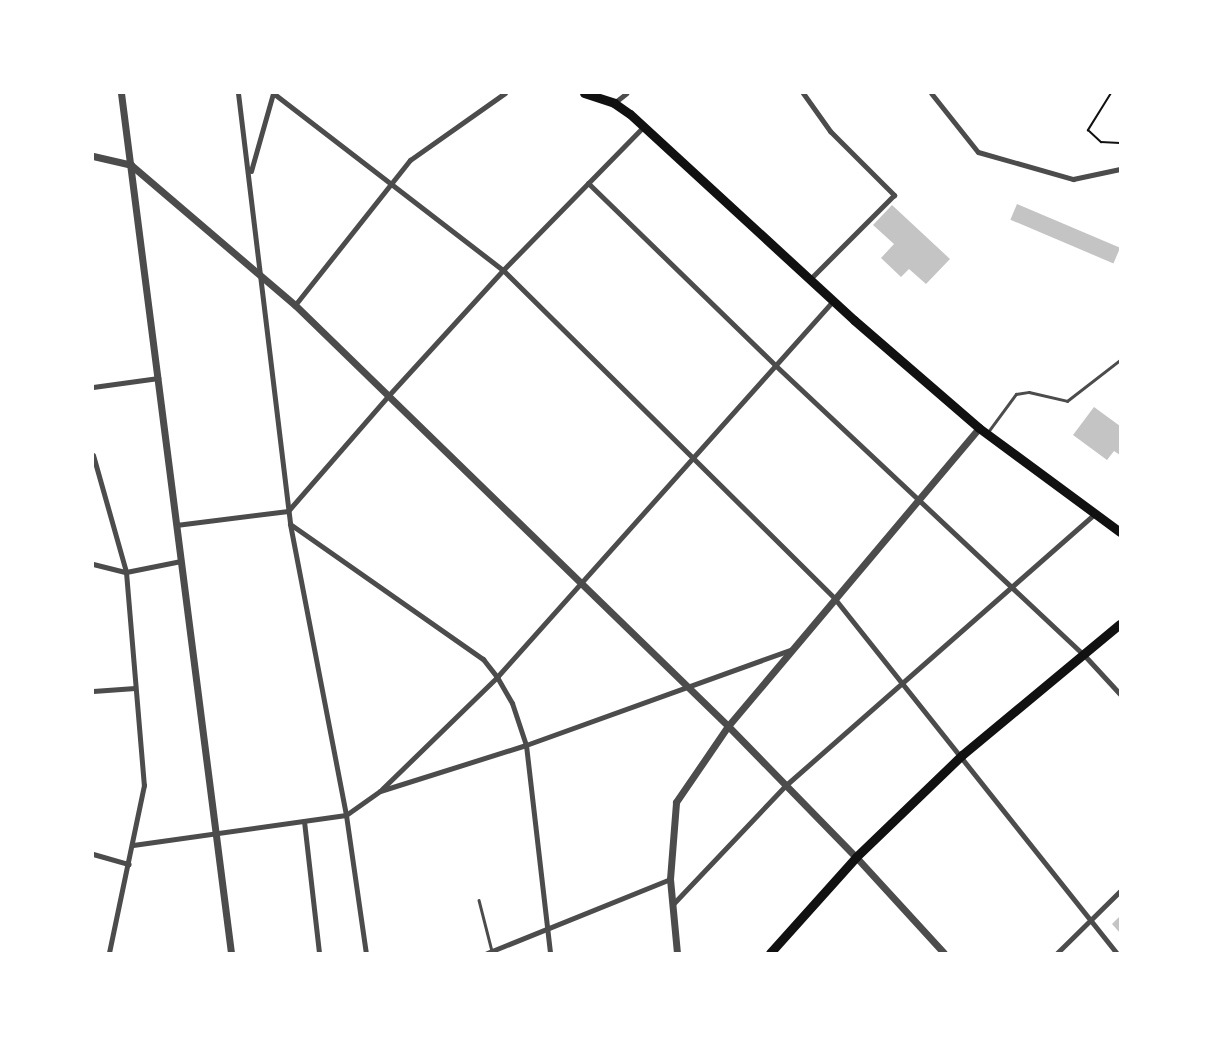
<!DOCTYPE html>
<html>
<head>
<meta charset="utf-8">
<style>
  body { margin:0 }
  #map { position:relative; width:1213px; height:1046px; overflow:hidden; background:#fff; font-family:Manrope,sans-serif }
  div>[style] { position:absolute }
  [style*='--x'] { left:calc(var(--x)*1px); top:calc(var(--y)*1px); width:calc(var(--w)*1px); rotate:calc(var(--a)*1deg) }
  .building>* { inset:0; background:#c4c4c4; transform-origin:0 0 }
  .path>* { height:2px; margin:-1px; padding:0 1px; transform-origin:1px; border-radius:1px; background:#111 }
  .service>* { height:2.5px; margin:-1.25px; padding:0 1.25px; transform-origin:1.25px; border-radius:1.25px; background:#4c4c4c }
  .minor>* { height:5px; margin:-2.5px; padding:0 2.5px; transform-origin:2.5px; border-radius:2.5px; background:#4c4c4c }
  .tertiary>* { height:7px; margin:-3.5px; padding:0 3.5px; transform-origin:3.5px; border-radius:3.5px; background:#4c4c4c }
  .primary>* { height:9px; margin:-4.5px; padding:0 4.5px; transform-origin:4.5px; border-radius:4.5px; background:#111 }
  span { translate:-50% -50%; white-space:nowrap; text-align:center; line-height:1.15; -webkit-text-stroke:7px #fff; paint-order:stroke }
  .frame { position:absolute; inset:0; border:94px solid #fff; pointer-events:none }
</style>
</head>
<body>
<div id="map">
  <div class="building">
    <div style="left:1017px;top:204px;width:112px;height:17px;rotate:23deg"></div>
    <div style="clip-path:polygon(892px 205px,950px 259px,926px 284px,909px 269px,901px 277px,881px 258px,894px 244px,873px 225px)"></div>
    <div style="clip-path:polygon(1094px 407px,1120px 426px,1120px 455px,1114px 451px,1107px 460px,1073px 435px)"></div>
    <div style="clip-path:polygon(1120px 916px,1120px 933px,1112px 924px)"></div>
  </div>
  <div class="path">
    <div style="--x:1111;--y:93;--w:44;--a:121.9"></div>
    <div style="--x:1088;--y:130;--w:18;--a:43"></div>
    <div style="--x:1101;--y:142;--w:19;--a:3"></div>
  </div>
  <div class="service">
    <div style="--x:988;--y:432;--w:47;--a:-53.6"></div>
    <div style="--x:1016;--y:394;--w:13;--a:-9"></div>
    <div style="--x:1029;--y:392;--w:39;--a:13"></div>
    <div style="--x:1067;--y:401;--w:67;--a:-37.7"></div>
    <div style="--x:479;--y:900;--w:53;--a:75.7"></div>
  </div>
  <div class="minor">
    <div style="--x:238;--y:93;--w:434;--a:83.1"></div>
    <div style="--x:290;--y:524;--w:296;--a:79.1"></div>
    <div style="--x:346;--y:815;--w:139;--a:81.8"></div>
    <div style="--x:273;--y:93;--w:290;--a:37.6"></div>
    <div style="--x:503;--y:270;--w:467;--a:44.7"></div>
    <div style="--x:835;--y:599;--w:453;--a:51.5"></div>
    <div style="--x:803;--y:93;--w:47;--a:54.6"></div>
    <div style="--x:830;--y:131;--w:91;--a:45"></div>
    <div style="--x:894;--y:195;--w:119;--a:135"></div>
    <div style="--x:931;--y:93;--w:75;--a:51.5"></div>
    <div style="--x:978;--y:152;--w:99;--a:15.9"></div>
    <div style="--x:1073;--y:179;--w:48;--a:-12"></div>
    <div style="--x:614;--y:103;--w:16;--a:-38"></div>
    <div style="--x:251;--y:171;--w:81;--a:-74.2"></div>
    <div style="--x:588;--y:183;--w:261;--a:44.2"></div>
    <div style="--x:775;--y:365;--w:424;--a:43.2"></div>
    <div style="--x:1084;--y:655;--w:53;--a:47.3"></div>
    <div style="--x:295;--y:305;--w:185;--a:-51.6"></div>
    <div style="--x:410;--y:160;--w:116;--a:-35.2"></div>
    <div style="--x:93;--y:387;--w:66;--a:-7.9"></div>
    <div style="--x:93;--y:455;--w:122;--a:74.2"></div>
    <div style="--x:126;--y:572;--w:214;--a:85.2"></div>
    <div style="--x:144;--y:785;--w:172;--a:101.8"></div>
    <div style="--x:290;--y:524;--w:236;--a:35"></div>
    <div style="--x:483;--y:659;--w:23;--a:52"></div>
    <div style="--x:497;--y:677;--w:30;--a:60"></div>
    <div style="--x:512;--y:703;--w:44;--a:71.6"></div>
    <div style="--x:526;--y:745;--w:209;--a:83.4"></div>
    <div style="--x:176;--y:525;--w:113;--a:-7.1"></div>
    <div style="--x:288;--y:511;--w:152;--a:-49"></div>
    <div style="--x:388;--y:396;--w:171;--a:-47.6"></div>
    <div style="--x:503;--y:270;--w:202;--a:-45.6"></div>
    <div style="--x:93;--y:564;--w:34;--a:14"></div>
    <div style="--x:126;--y:572;--w:56;--a:-11.3"></div>
    <div style="--x:93;--y:691;--w:42;--a:-4.1"></div>
    <div style="--x:382;--y:789;--w:161;--a:-44.2"></div>
    <div style="--x:497;--y:677;--w:504;--a:-48.22"></div>
    <div style="--x:304;--y:821;--w:133;--a:83.5"></div>
    <div style="--x:133;--y:845;--w:215;--a:-8"></div>
    <div style="--x:346;--y:815;--w:42;--a:-35.2"></div>
    <div style="--x:380;--y:791;--w:153;--a:-17.5"></div>
    <div style="--x:526;--y:745;--w:284;--a:-19.8"></div>
    <div style="--x:93;--y:854;--w:37;--a:16"></div>
    <div style="--x:673;--y:904;--w:164;--a:-46.5"></div>
    <div style="--x:786;--y:785;--w:410;--a:-41.3"></div>
    <div style="--x:487;--y:953;--w:197;--a:-22"></div>
    <div style="--x:1057;--y:953;--w:88;--a:-44.5"></div>
  </div>
  <div class="tertiary">
    <div style="--x:121;--y:93;--w:867;--a:82.71"></div>
    <div style="--x:93;--y:156;--w:39;--a:13"></div>
    <div style="--x:131;--y:165;--w:216;--a:40.5"></div>
    <div style="--x:295;--y:305;--w:604;--a:44.19"></div>
    <div style="--x:728;--y:726;--w:183;--a:45.7"></div>
    <div style="--x:856;--y:857;--w:130;--a:47.5"></div>
    <div style="--x:677;--y:953;--w:74;--a:-95.4"></div>
    <div style="--x:670;--y:879;--w:77;--a:-85.5"></div>
    <div style="--x:676;--y:802;--w:92;--a:-55.6"></div>
    <div style="--x:728;--y:726;--w:390;--a:-49.9"></div>
  </div>
  <div class="primary">
    <div style="--x:584;--y:93;--w:32;--a:18"></div>
    <div style="--x:614;--y:103;--w:19;--a:35"></div>
    <div style="--x:630;--y:114;--w:304;--a:42.6"></div>
    <div style="--x:854;--y:320;--w:165;--a:40.8"></div>
    <div style="--x:979;--y:428;--w:175;--a:36.4"></div>
    <div style="--x:770;--y:953;--w:129;--a:-48.1"></div>
    <div style="--x:856;--y:857;--w:147;--a:-43.9"></div>
    <div style="--x:962;--y:755;--w:205;--a:-39.7"></div>
  </div>
  <div class="frame"></div>
</div>
</body>
</html>
